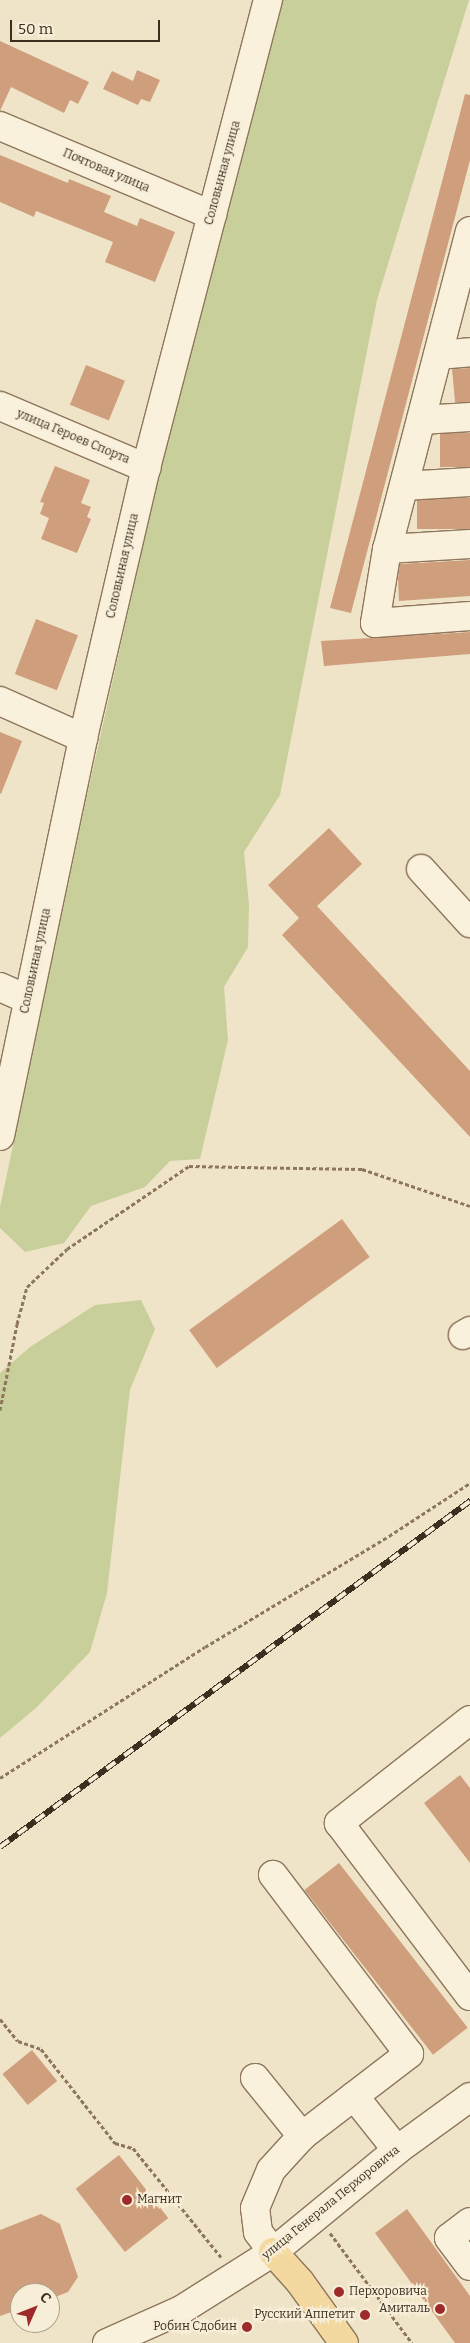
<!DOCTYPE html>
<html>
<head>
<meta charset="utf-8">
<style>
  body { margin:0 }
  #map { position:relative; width:470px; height:2343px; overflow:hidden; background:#f0e4c8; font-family:Bitter,serif }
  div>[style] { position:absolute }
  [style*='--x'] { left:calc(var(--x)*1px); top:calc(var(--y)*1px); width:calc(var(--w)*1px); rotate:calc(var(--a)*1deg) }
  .green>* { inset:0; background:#c9cf9b }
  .building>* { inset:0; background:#cf9f7d; transform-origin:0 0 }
  .path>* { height:3px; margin-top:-1.5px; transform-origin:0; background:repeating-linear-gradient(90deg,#8d765c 0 4px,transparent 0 6.5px) }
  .roads { filter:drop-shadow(1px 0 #8d765c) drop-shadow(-1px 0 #8d765c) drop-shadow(0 1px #8d765c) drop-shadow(0 -1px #8d765c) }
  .minor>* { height:28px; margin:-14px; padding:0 14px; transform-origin:14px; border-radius:14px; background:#faf1dc }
  .major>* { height:28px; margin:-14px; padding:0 14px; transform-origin:14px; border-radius:14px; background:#f3d9a0 }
  .rail>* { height:5.5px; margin-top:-2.75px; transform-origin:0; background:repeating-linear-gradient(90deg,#f7eed8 0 11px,#3d2e20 0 22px); box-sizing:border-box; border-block:1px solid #3d2e20 }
  .dots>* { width:14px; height:14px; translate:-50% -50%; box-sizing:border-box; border:2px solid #f7eed8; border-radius:50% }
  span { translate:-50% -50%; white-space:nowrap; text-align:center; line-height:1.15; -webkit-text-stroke:4px #f7eed8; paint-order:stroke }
  .street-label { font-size:12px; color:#3d2e20 }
  .poi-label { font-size:12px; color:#3d2e20 }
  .left { translate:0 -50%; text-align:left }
  .right { translate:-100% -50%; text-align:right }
  .north { position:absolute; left:10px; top:2283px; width:50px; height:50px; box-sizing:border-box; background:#f7eed8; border:1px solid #ada18e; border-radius:50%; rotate:46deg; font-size:14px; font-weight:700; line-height:20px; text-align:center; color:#3d2e20 }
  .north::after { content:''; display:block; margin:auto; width:18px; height:22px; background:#9e2a2b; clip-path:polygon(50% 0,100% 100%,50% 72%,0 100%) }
  .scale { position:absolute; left:10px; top:20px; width:150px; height:22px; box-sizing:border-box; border:2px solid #3d2e20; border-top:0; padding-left:6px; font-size:15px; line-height:18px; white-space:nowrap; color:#3d2e20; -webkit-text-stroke:4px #f7eed8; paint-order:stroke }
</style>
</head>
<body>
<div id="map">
  <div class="green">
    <div style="clip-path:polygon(281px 0,469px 0,377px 300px,280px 795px,244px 852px,249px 905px,248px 947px,224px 987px,228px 1040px,200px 1159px,170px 1161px,145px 1187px,91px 1206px,64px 1243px,25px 1252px,0 1228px,0 1207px,86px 800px,188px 345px)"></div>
    <div style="clip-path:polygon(141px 1300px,155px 1329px,130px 1390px,107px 1593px,90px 1652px,36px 1708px,0 1738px,0 1373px,30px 1347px,95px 1305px)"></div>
  </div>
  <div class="building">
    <div style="clip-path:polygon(0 41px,89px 82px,78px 104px,70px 100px,64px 113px,11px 87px,0 111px)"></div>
    <div style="clip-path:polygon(137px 70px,160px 80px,150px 102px,141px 99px,138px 105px,103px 89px,112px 71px,133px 81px)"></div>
    <div style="clip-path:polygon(465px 94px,470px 95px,470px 160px,351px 613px,330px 608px)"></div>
    <div style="clip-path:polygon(0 155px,68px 183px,69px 179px,111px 196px,104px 212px,137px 226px,140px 218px,175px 232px,155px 282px,105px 262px,113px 242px,36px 211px,34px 217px,0 202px)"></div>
    <div style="left:86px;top:365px;width:42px;height:43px;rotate:22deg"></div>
    <div style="clip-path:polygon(470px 368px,470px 402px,455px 402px,452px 369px)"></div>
    <div style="left:470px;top:433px;width:34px;height:30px;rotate:90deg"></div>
    <div style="clip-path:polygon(55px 466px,90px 480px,81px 503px,91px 507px,87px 517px,91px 519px,77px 553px,41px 539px,49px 518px,40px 514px,44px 503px,40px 502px)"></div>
    <div style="left:470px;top:498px;width:31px;height:53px;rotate:90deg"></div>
    <div style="clip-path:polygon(470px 560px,470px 596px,399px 601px,398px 579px,400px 564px)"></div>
    <div style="left:36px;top:619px;width:45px;height:59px;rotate:21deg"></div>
    <div style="clip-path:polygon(470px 632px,470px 654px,324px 666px,321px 641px)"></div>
    <div style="clip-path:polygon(0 732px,22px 741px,1px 794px,0 793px)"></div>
    <div style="clip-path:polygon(329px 828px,362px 864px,317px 906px,470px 1071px,470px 1137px,282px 935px,299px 918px,268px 885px)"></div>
    <div style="left:342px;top:1219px;width:47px;height:189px;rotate:54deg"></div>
    <div style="clip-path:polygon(460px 1775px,470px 1788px,470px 1863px,424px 1803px)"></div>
    <div style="left:339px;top:1863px;width:209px;height:44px;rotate:52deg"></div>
    <div style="left:32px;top:2050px;width:40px;height:38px;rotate:51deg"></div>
    <div style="left:119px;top:2155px;width:80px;height:55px;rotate:52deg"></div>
    <div style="clip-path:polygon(407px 2209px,470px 2296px,470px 2343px,455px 2343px,375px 2233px)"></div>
    <div style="clip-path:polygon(41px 2214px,60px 2224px,78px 2277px,68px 2292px,50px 2299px,50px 2293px,20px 2293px,20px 2309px,0 2316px,0 2230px)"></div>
  </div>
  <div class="path">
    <div style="--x:0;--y:1410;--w:88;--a:-78.8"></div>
    <div style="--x:17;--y:1324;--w:38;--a:-75"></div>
    <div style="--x:27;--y:1287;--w:55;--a:-43.5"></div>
    <div style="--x:67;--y:1249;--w:148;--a:-34.2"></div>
    <div style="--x:189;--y:1166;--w:173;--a:1"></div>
    <div style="--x:362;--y:1169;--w:114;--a:18.9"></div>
    <div style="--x:0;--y:1778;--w:243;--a:-32.6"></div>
    <div style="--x:205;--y:1647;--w:215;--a:-31.1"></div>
    <div style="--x:389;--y:1536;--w:97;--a:-33.2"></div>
    <div style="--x:0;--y:2019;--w:28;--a:51"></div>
    <div style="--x:18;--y:2041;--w:24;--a:19"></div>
    <div style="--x:41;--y:2049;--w:120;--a:51.8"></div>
    <div style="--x:115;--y:2143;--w:19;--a:16"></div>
    <div style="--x:133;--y:2148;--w:140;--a:51.1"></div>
    <div style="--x:330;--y:2233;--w:137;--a:53.3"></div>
  </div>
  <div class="roads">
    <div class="minor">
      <div style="--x:0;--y:126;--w:230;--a:22.8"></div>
      <div style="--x:470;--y:231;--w:329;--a:104.6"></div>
      <div style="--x:387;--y:549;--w:75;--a:99.2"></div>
      <div style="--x:375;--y:623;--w:95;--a:-4.2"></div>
      <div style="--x:438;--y:355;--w:32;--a:-5"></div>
      <div style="--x:0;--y:406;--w:159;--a:23"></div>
      <div style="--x:421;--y:420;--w:49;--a:-3.5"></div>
      <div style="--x:404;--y:486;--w:66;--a:-3.5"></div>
      <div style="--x:387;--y:549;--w:83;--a:-3.4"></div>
      <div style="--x:0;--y:701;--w:91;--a:24"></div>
      <div style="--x:421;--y:869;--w:73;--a:47.8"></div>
      <div style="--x:0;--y:987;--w:30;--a:24"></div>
      <div style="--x:0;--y:1136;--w:407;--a:-78.2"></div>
      <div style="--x:83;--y:738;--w:277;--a:-76.9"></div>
      <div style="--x:146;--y:468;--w:484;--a:-75.4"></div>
      <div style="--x:463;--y:1335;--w:8;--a:-30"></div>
      <div style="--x:470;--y:1720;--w:167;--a:141.8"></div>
      <div style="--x:339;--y:1823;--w:217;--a:52.9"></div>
      <div style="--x:255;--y:2078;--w:75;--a:51"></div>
      <div style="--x:354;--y:2096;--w:69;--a:51.5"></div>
      <div style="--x:470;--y:2222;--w:26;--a:143"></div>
      <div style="--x:449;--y:2238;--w:35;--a:53"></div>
      <div style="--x:273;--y:2252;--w:25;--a:-127"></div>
      <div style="--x:258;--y:2232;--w:24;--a:-97"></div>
      <div style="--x:255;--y:2208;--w:41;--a:-67.2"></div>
      <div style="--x:271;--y:2170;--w:46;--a:-47.6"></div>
      <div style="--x:302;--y:2136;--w:135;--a:-37.5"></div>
      <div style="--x:409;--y:2054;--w:225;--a:-127.2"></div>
      <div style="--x:107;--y:2343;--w:81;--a:-24"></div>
      <div style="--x:181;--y:2310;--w:109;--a:-32.2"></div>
      <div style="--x:273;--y:2252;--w:161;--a:-39.4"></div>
      <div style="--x:397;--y:2150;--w:90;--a:-36"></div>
    </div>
    <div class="major">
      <div style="--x:273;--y:2252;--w:40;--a:48"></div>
      <div style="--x:300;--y:2282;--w:75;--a:54.2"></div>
    </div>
  </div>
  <div class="rail">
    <div style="--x:0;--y:1847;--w:584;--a:-36.36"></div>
  </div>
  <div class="dots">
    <div style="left:127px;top:2200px;background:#9e2a2b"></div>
    <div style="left:339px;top:2292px;background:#9e2a2b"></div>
    <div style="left:440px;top:2309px;background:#9e2a2b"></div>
    <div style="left:365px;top:2315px;background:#9e2a2b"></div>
    <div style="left:247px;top:2327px;background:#9e2a2b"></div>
  </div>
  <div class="street-label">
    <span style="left:106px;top:171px;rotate:23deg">Почтовая улица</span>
    <span style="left:223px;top:173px;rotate:-75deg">Соловьиная улица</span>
    <span style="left:73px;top:437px;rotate:23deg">улица Героев Спорта</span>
    <span style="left:123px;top:566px;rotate:-77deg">Соловьиная улица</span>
    <span style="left:36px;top:961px;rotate:-78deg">Соловьиная улица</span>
    <span style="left:331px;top:2203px;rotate:-39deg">улица Генерала Перхоровича</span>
  </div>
  <div class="poi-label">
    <span class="left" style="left:137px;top:2200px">Магнит</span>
    <span class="left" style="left:349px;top:2292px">Перхоровича</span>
    <span class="right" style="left:430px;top:2309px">Амиталь</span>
    <span class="right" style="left:355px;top:2315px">Русский Аппетит</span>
    <span class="right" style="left:237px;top:2327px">Робин Сдобин</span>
  </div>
  <div class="north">С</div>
  <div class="scale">50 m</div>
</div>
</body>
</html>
